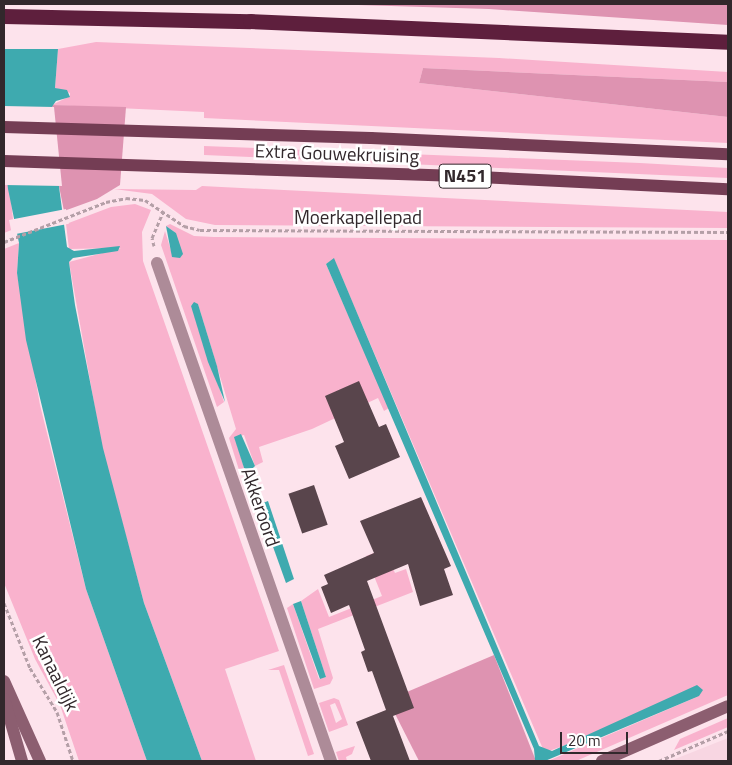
<!DOCTYPE html>
<html>
<head>
<meta charset="utf-8">
<style>
  body { margin:0 }
  #map { position:relative; width:732px; height:765px; overflow:hidden; background:#fde3ec; font-family:"Titillium Web",sans-serif }
  div>[style] { position:absolute }
  [style*='--x'] { left:calc(var(--x)*1px); top:calc(var(--y)*1px); width:calc(var(--w)*1px); rotate:calc(var(--a)*1deg) }
  .built>* { inset:0; background:#f8d6e2 }
  .green>* { inset:0; background:#f9b2cd }
  .forest>* { inset:0; background:#de93b1 }
  .water>* { inset:0; background:#3eaaaf }
  .pier>* { inset:0; background:#fde3ec; transform-origin:0 0 }
  .building>* { inset:0; background:#59454c; transform-origin:0 0 }
  .path>* { height:3px; margin-top:-1.5px; transform-origin:0; background:repeating-linear-gradient(90deg,#b49fa7 0 4px,transparent 0 6.5px) }
  .street>* { height:12px; margin:-6px; padding:0 6px; transform-origin:6px; border-radius:6px; background:#ad8b98 }
  .secondary>* { height:12px; margin:-6px; padding:0 6px; transform-origin:6px; border-radius:6px; background:#8c5e70 }
  .primary>* { height:12px; margin:-6px; padding:0 6px; transform-origin:6px; border-radius:6px; background:#743d54 }
  .highway>* { height:15px; margin:-7.5px; padding:0 7.5px; transform-origin:7.5px; border-radius:7.5px; background:#5e1f3d }
  span { translate:-50% -50%; white-space:nowrap; text-align:center; line-height:1.15; -webkit-text-stroke:5px #fff; paint-order:stroke }
  .shield-label span { padding:1px 4px; background:#fff; border:1px solid; border-radius:4px; -webkit-text-stroke-width:0 }
  .shield-label { font-size:18px; color:#32282c; font-weight:700 }
  .street-label { font-size:19px; color:#32282c }
  .frame { position:absolute; inset:0; border:5px solid #32282c; pointer-events:none }
  .scale { position:absolute; left:560px; top:732px; width:68px; height:22px; box-sizing:border-box; border:2px solid #32282c; border-top:0; padding-left:6px; font-size:15px; line-height:18px; white-space:nowrap; color:#32282c; -webkit-text-stroke:4px #fff; paint-order:stroke }
</style>
</head>
<body>
<div id="map">
  <div class="built">
    <div style="clip-path:polygon(728px 738px,728px 761px,670px 761px)"></div>
  </div>
  <div class="green">
    <div style="clip-path:polygon(96px 42px,499px 58px,728px 72px,728px 82px,423px 68px,419px 83px,728px 117px,728px 143px,204px 118px,204px 112px,52px 105px,70px 96px,70px 93px,55px 88px,58px 49px)"></div>
    <div style="clip-path:polygon(4px 133px,14px 229px,4px 233px)"></div>
    <div style="clip-path:polygon(204px 146px,640px 163px,728px 168px,728px 178px,204px 155px)"></div>
    <div style="clip-path:polygon(202px 186px,728px 212px,728px 228px,215px 225px,186px 219px,152px 194px,114px 189px,196px 190px)"></div>
    <div style="clip-path:polygon(135px 204px,151px 210px,142px 232px,143px 261px,279px 651px,225px 669px,256px 761px,202px 761px,144px 603px,102px 448px,69px 262px,121px 248px,69px 249px,66px 224px,111px 207px)"></div>
    <div style="clip-path:polygon(170px 224px,194px 236px,214px 237px,728px 240px,728px 695px,576px 761px,548px 761px,699px 696px,549px 751px,543px 749px,334px 259px,326px 264px,389px 408px,384px 411px,378px 398px,312px 429px,259px 447px,263px 462px,255px 466px,244px 435px,235px 437px,244px 468px,239px 470px,229px 438px,236px 429px,198px 304px,191px 305px,224px 402px,217px 407px,161px 245px,165px 231px,173px 257px,176px 233px,166px 226px)"></div>
    <div style="clip-path:polygon(19px 243px,17px 273px,40px 405px,86px 589px,147px 761px,79px 761px,60px 705px,35px 659px,4px 583px,4px 249px)"></div>
    <div style="clip-path:polygon(384px 549px,395px 573px,406px 569px,413px 592px,318px 629px,333px 678px,330px 684px,314px 689px,287px 608px,293px 604px,319px 679px,326px 677px,301px 601px,318px 589px,329px 617px,382px 596px,366px 556px)"></div>
    <div style="clip-path:polygon(284px 665px,314px 754px,308px 756px,279px 670px,268px 670px)"></div>
    <div style="clip-path:polygon(evenodd,334px 698px,339px 700px,348px 725px,329px 732px,319px 703px,334px 698px,335px 703px,342px 719px,336px 723px,330px 705px,335px 703px)"></div>
    <div style="clip-path:polygon(728px 718px,728px 727px,674px 750px,680px 739px)"></div>
    <div style="clip-path:polygon(355px 746px,352px 754px,346px 757px,347px 761px,339px 761px,336px 752px)"></div>
  </div>
  <div class="forest">
    <div style="clip-path:polygon(325px 4px,728px 4px,728px 25px,489px 9px)"></div>
    <div style="clip-path:polygon(423px 68px,728px 82px,728px 117px,419px 83px)"></div>
    <div style="clip-path:polygon(52px 105px,126px 107px,120px 185px,97px 199px,64px 211px,55px 166px,49px 111px)"></div>
    <div style="clip-path:polygon(494px 655px,536px 761px,419px 761px,388px 700px)"></div>
  </div>
  <div class="water">
    <div style="clip-path:polygon(4px 49px,58px 49px,55px 88px,67px 90px,70px 97px,56px 101px,49px 111px,67px 247px,74px 251px,120px 246px,118px 251px,73px 258px,69px 262px,75px 305px,103px 448px,144px 603px,202px 761px,147px 761px,86px 589px,26px 340px,17px 273px,19px 243px,8px 189px,4px 152px)"></div>
    <div style="clip-path:polygon(166px 226px,176px 233px,183px 254px,180px 258px,172px 257px)"></div>
    <div style="clip-path:polygon(334px 258px,539px 746px,552px 751px,697px 685px,703px 690px,699px 696px,545px 761px,535px 760px,534px 749px,494px 655px,326px 264px)"></div>
    <div style="clip-path:polygon(194px 302px,198px 304px,217px 366px,225px 402px,208px 362px,191px 306px)"></div>
    <div style="clip-path:polygon(241px 434px,255px 466px,250px 471px,244px 468px,234px 437px)"></div>
    <div style="clip-path:polygon(268px 501px,294px 579px,286px 583px,258px 505px)"></div>
    <div style="clip-path:polygon(301px 601px,326px 677px,320px 679px,293px 604px)"></div>
  </div>
  <div class="pier">
    <div style="clip-path:polygon(4px 106px,54px 107px,62px 186px,5px 185px)"></div>
    <div style="left:66px;top:209px;width:15px;height:58px;rotate:79deg"></div>
  </div>
  <div class="building">
    <div style="clip-path:polygon(359px 381px,379px 427px,386px 424px,400px 457px,349px 479px,335px 446px,344px 442px,325px 396px)"></div>
    <div style="left:314px;top:485px;width:42px;height:27px;rotate:71deg"></div>
    <div style="clip-path:polygon(421px 497px,451px 566px,444px 569px,453px 595px,420px 606px,408px 564px,367px 581px,414px 708px,393px 716px,410px 761px,371px 761px,356px 722px,386px 710px,372px 671px,368px 672px,361px 652px,365px 650px,349px 605px,331px 613px,321px 587px,328px 584px,324px 575px,374px 553px,360px 521px)"></div>
  </div>
  <div class="path">
    <div style="--x:4;--y:242;--w:110;--a:-21.4"></div>
    <div style="--x:106;--y:202;--w:20;--a:-11"></div>
    <div style="--x:126;--y:198;--w:19;--a:6"></div>
    <div style="--x:145;--y:200;--w:47;--a:33.7"></div>
    <div style="--x:184;--y:226;--w:16;--a:14"></div>
    <div style="--x:200;--y:230;--w:528;--a:0.22"></div>
    <div style="--x:154;--y:246;--w:8;--a:-104"></div>
    <div style="--x:152;--y:238;--w:28;--a:-67"></div>
    <div style="--x:4;--y:603;--w:70;--a:68.2"></div>
    <div style="--x:30;--y:668;--w:52;--a:58.5"></div>
    <div style="--x:57;--y:712;--w:52;--a:71.9"></div>
    <div style="--x:659;--y:761;--w:75;--a:-23.5"></div>
  </div>
  <div class="street">
    <div style="--x:157;--y:263;--w:528;--a:70.74"></div>
  </div>
  <div class="secondary">
    <div style="--x:4;--y:681;--w:88;--a:65.8"></div>
    <div style="--x:4;--y:699;--w:65;--a:73.8"></div>
    <div style="--x:602;--y:761;--w:137;--a:-23.6"></div>
  </div>
  <div class="primary">
    <div style="--x:4;--y:127;--w:367;--a:1.7"></div>
    <div style="--x:371;--y:138;--w:357;--a:2.6"></div>
    <div style="--x:4;--y:161;--w:455;--a:1.9"></div>
    <div style="--x:459;--y:176;--w:269;--a:2.8"></div>
  </div>
  <div class="highway">
    <div style="--x:4;--y:16;--w:246;--a:1.2"></div>
    <div style="--x:250;--y:21;--w:478;--a:2.5"></div>
  </div>
  <div class="shield-label">
    <span style="left:465px;top:176px">N451</span>
  </div>
  <div class="street-label">
    <span style="left:337px;top:153px;rotate:2deg">Extra Gouwekruising</span>
    <span style="left:358px;top:217px">Moerkapellepad</span>
    <span style="left:261px;top:507px;rotate:71deg">Akkeroord</span>
    <span style="left:56px;top:673px;rotate:64deg">Kanaaldijk</span>
  </div>
  <div class="frame"></div>
  <div class="scale">20 m</div>
</div>
</body>
</html>
